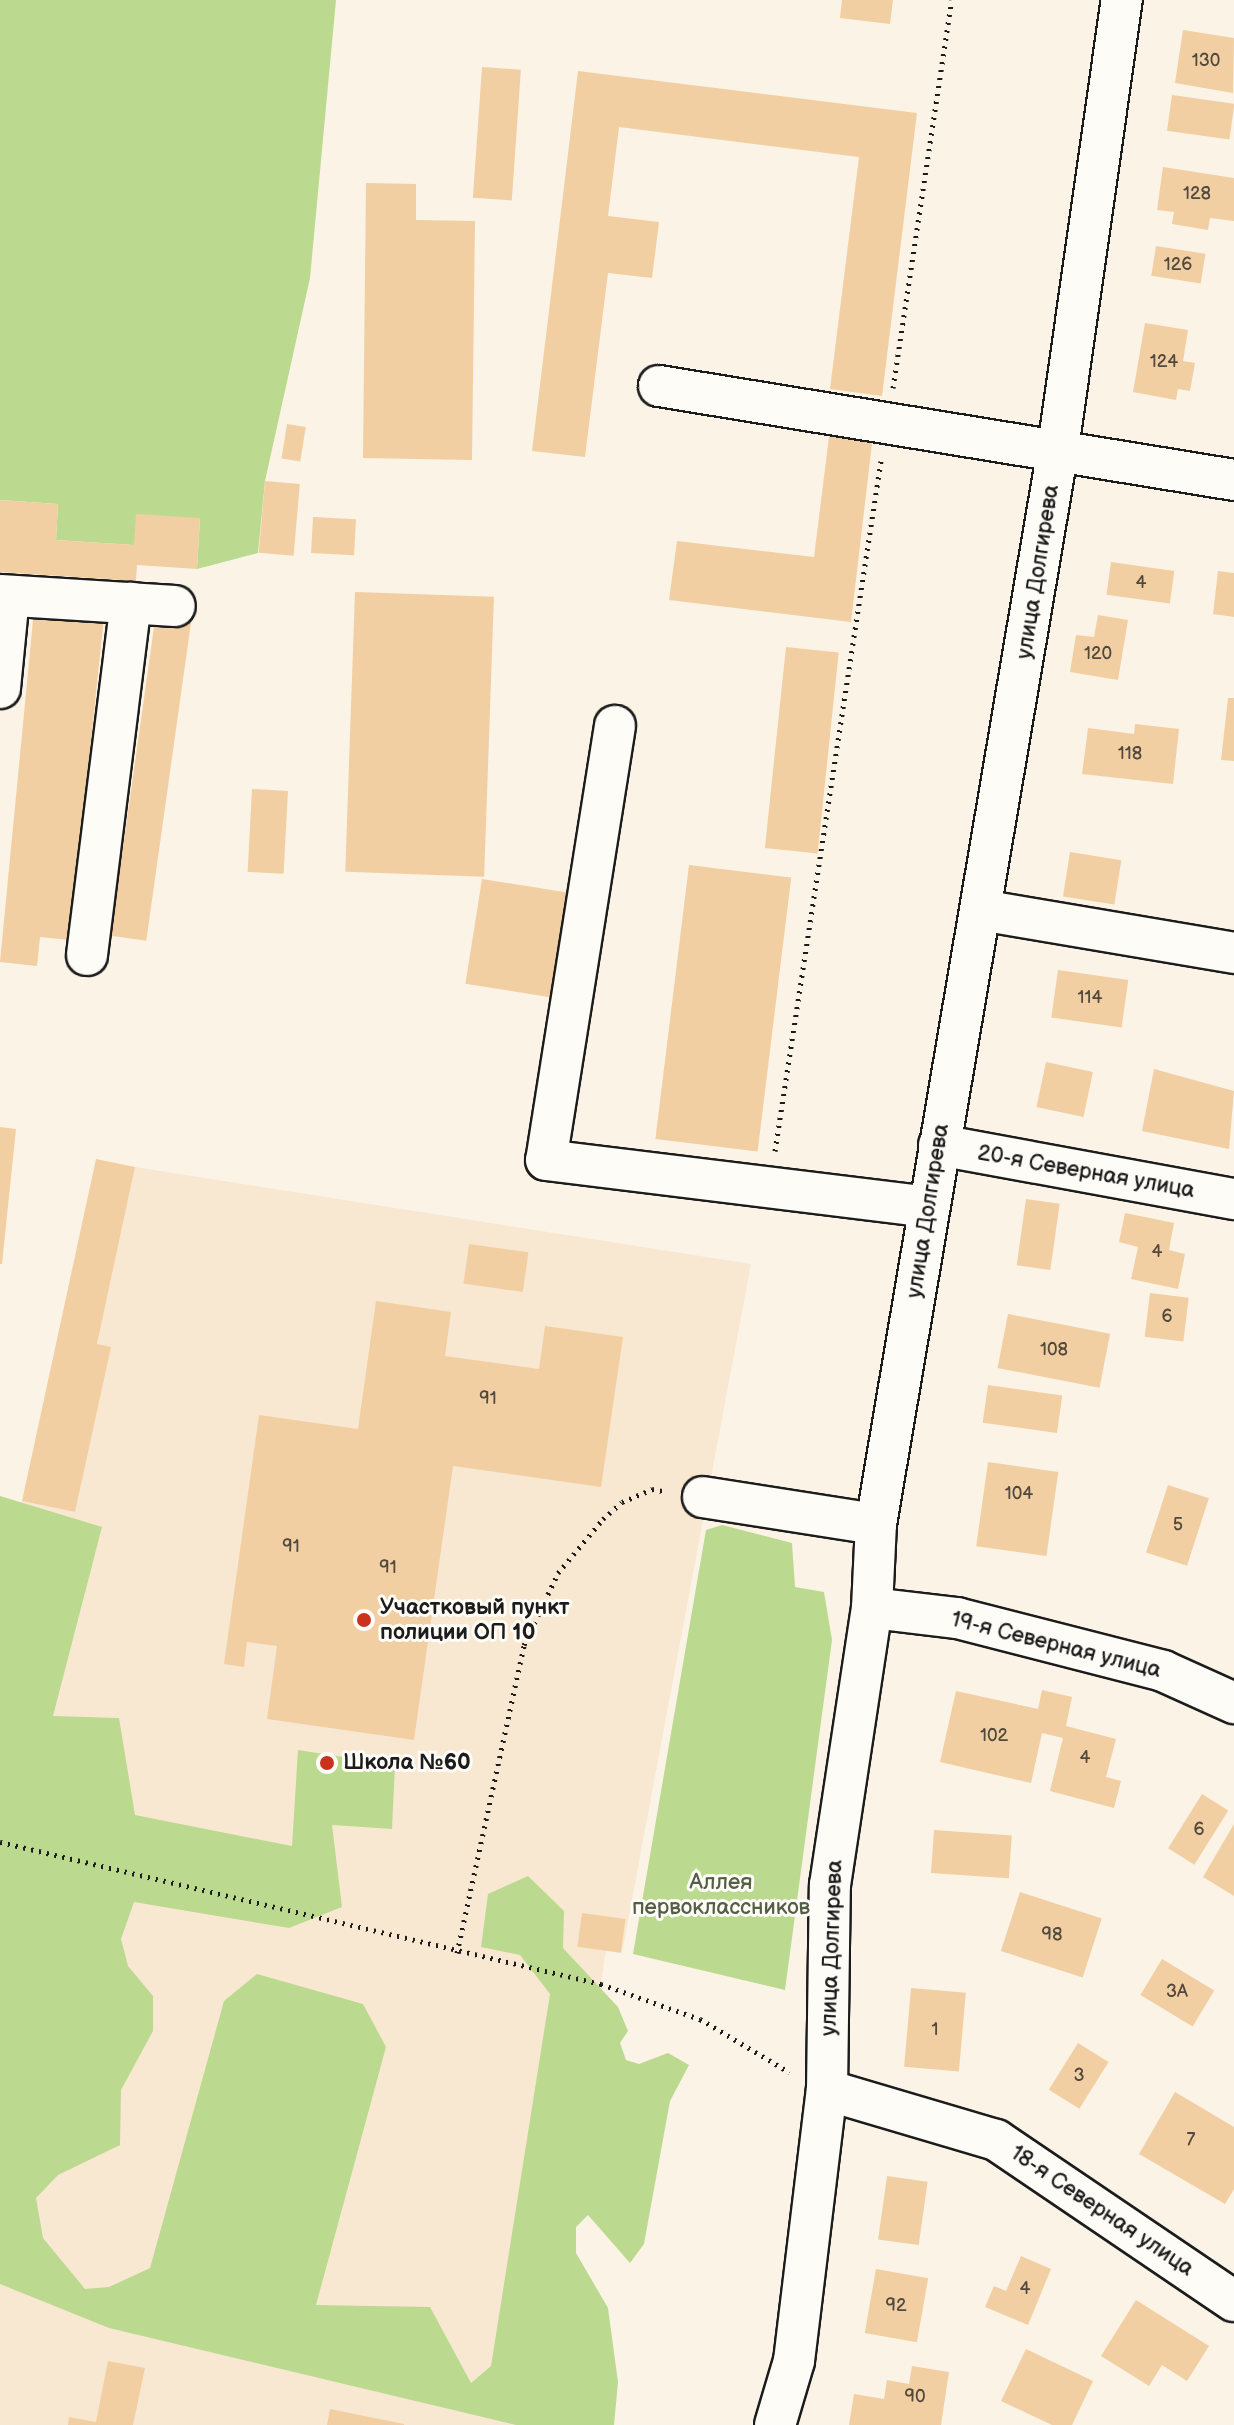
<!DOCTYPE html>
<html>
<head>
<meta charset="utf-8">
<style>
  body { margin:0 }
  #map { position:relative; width:1234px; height:2425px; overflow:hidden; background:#fbf3e6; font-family:"Balsamiq Sans",sans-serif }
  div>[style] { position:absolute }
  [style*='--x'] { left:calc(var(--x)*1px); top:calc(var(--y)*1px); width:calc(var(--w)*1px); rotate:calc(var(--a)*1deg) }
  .built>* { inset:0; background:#f8e8d2 }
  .green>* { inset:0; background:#bcd990 }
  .building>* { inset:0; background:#f1cfa2; transform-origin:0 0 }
  .path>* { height:5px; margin-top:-2.5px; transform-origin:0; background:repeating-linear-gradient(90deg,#1c1c1c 0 2px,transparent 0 8px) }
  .roads { filter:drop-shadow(2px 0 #1c1c1c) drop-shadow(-2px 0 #1c1c1c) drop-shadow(0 2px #1c1c1c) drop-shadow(0 -2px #1c1c1c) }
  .minor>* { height:40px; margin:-20px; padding:0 20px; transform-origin:20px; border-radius:20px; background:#fdfcf7 }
  .dots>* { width:22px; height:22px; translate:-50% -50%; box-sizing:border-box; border:4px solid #fdfcf7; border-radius:50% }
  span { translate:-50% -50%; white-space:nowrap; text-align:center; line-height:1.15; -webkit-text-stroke:6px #fdfcf7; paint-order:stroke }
  .number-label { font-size:18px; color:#51493e }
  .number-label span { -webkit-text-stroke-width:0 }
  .street-label { font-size:22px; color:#1c1c1c }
  .poi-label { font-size:22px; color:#1c1c1c; font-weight:700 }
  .left { translate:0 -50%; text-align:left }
  .park-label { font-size:22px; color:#545e45 }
</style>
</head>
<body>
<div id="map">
  <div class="built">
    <div style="clip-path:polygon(135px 1167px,751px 1264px,622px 1953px,606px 1951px,529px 2425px,0 2425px,0 1608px,22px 1501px,75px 1512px,97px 1344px)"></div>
  </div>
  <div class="green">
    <div style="clip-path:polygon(0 0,336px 0,310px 278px,265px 481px,258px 553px,197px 569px,200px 518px,134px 545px,56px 540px,58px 504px,0 500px)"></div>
    <div style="clip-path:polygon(0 1496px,102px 1527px,53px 1716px,119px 1718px,135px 1815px,292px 1846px,298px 1750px,395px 1765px,392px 1829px,332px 1825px,342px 1907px,289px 1928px,134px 1902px,121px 1939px,128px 1966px,153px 1996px,153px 2031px,121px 2090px,120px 2145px,58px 2175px,36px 2198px,43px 2238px,85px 2289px,109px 2287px,150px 2268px,224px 2001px,257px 1974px,363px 2004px,386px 2047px,316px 2305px,430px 2307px,471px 2383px,491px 2366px,550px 1994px,520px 1955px,481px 1947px,488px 1894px,528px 1876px,564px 1911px,563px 1948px,618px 2007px,628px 2031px,620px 2043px,626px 2060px,639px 2064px,668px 2053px,689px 2065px,670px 2101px,644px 2244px,630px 2263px,588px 2215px,576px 2227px,576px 2253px,608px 2308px,618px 2382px,614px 2425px,516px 2425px,109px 2328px,0 2284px)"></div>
    <div style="clip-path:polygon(722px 1525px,792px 1543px,795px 1587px,824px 1592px,832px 1640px,785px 1990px,633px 1954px,706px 1530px)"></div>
  </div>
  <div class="building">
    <div style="clip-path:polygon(842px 0,893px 0,890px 24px,840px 18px)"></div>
    <div style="clip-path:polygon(1183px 30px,1234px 38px,1233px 93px,1175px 83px)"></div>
    <div style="left:482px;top:67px;width:39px;height:131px;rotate:4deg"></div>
    <div style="clip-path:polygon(578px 71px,917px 113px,882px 396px,830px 389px,859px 157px,619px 127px,608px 216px,659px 222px,652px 278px,608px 273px,585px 457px,532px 451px)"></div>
    <div style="left:1172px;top:95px;width:63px;height:36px;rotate:8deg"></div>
    <div style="clip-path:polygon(1163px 167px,1234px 178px,1234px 221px,1210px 218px,1208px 230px,1172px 224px,1174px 212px,1157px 210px)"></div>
    <div style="clip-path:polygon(366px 183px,416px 184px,416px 220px,475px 221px,472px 460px,363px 458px)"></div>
    <div style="left:1156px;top:246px;width:50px;height:30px;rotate:9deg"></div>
    <div style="clip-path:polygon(1145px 323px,1188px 330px,1183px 361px,1195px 363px,1190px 391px,1178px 389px,1176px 400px,1133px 392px)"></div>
    <div style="left:287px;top:424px;width:19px;height:35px;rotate:9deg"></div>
    <div style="clip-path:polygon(830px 429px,873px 435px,851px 622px,669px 600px,677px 541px,814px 557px)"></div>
    <div style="left:265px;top:481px;width:35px;height:72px;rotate:5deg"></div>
    <div style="clip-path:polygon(0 500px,58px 504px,56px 540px,134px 545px,136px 514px,200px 518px,197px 569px,137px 565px,136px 581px,0 572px)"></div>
    <div style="left:313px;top:517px;width:43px;height:36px;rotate:3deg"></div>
    <div style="left:1111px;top:562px;width:64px;height:33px;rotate:8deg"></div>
    <div style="clip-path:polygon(1218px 571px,1234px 573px,1234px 617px,1213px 614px)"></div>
    <div style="left:355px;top:592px;width:139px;height:280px;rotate:2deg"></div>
    <div style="clip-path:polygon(34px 610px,104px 617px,70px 940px,40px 937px,37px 966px,0 962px)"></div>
    <div style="left:156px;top:613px;width:36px;height:326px;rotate:8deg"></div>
    <div style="clip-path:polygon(1098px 615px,1128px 620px,1118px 680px,1070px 672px,1076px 635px,1094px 637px)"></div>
    <div style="left:786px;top:647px;width:53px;height:202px;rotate:6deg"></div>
    <div style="clip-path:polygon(1228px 698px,1234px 698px,1234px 761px,1221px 760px)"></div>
    <div style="clip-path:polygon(1135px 724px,1179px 729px,1173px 784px,1082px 774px,1088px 728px,1134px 734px)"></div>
    <div style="left:252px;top:789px;width:36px;height:83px;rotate:3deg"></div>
    <div style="left:1070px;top:852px;width:52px;height:45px;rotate:9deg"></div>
    <div style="left:689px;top:865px;width:103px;height:276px;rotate:7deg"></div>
    <div style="left:482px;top:879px;width:94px;height:106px;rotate:9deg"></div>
    <div style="left:1058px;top:970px;width:71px;height:48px;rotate:8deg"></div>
    <div style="left:1046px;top:1062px;width:48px;height:46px;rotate:12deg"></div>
    <div style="clip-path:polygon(1154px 1069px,1234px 1091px,1229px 1149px,1142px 1131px)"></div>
    <div style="clip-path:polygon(0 1127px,16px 1129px,2px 1264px,0 1264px)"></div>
    <div style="clip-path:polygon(96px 1159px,135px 1167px,97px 1344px,111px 1347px,75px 1512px,22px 1501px)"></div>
    <div style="left:1026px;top:1199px;width:34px;height:67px;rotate:8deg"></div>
    <div style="clip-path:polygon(1125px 1213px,1174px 1223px,1169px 1250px,1185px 1254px,1178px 1289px,1131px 1279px,1138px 1247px,1119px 1242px)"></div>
    <div style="left:469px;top:1244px;width:60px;height:40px;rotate:8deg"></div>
    <div style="left:1150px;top:1293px;width:39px;height:44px;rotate:7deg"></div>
    <div style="clip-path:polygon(376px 1301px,451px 1312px,445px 1356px,539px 1369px,545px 1326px,623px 1337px,601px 1487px,453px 1466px,414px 1740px,267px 1719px,277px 1646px,247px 1642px,244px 1667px,224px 1664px,259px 1415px,358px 1429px)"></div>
    <div style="left:1008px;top:1314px;width:104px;height:55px;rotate:11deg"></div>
    <div style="left:988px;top:1385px;width:75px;height:38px;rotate:8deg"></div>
    <div style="left:988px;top:1462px;width:71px;height:85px;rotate:8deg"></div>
    <div style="left:1168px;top:1485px;width:43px;height:71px;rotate:18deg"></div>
    <div style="clip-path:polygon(1042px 1690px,1072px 1697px,1066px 1726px,1116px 1739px,1106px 1777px,1121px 1781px,1114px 1808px,1050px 1791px,1063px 1738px,1042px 1733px,1031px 1783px,940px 1762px,956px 1691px,1038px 1709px)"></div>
    <div style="left:1202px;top:1794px;width:31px;height:64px;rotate:32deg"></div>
    <div style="clip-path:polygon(1234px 1824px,1234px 1896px,1203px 1877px)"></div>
    <div style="left:934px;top:1830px;width:78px;height:43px;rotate:4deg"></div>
    <div style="left:1020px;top:1892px;width:86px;height:62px;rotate:18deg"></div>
    <div style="left:582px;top:1913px;width:44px;height:34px;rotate:8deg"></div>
    <div style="left:1162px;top:1959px;width:61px;height:42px;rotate:31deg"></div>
    <div style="left:911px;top:1988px;width:55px;height:79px;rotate:5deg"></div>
    <div style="left:1078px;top:2043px;width:36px;height:55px;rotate:32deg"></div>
    <div style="clip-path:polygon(1175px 2092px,1234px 2127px,1234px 2189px,1225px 2204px,1139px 2154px)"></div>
    <div style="left:887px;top:2176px;width:41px;height:64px;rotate:8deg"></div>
    <div style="clip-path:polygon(1021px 2256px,1051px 2269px,1028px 2325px,985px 2307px,994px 2286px,1006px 2291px)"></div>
    <div style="left:876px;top:2269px;width:53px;height:65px;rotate:10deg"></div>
    <div style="clip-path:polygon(1136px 2300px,1209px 2346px,1187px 2381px,1162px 2365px,1149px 2386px,1101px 2356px)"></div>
    <div style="clip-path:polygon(1026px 2349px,1093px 2381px,1072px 2425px,1052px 2425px,1001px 2401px)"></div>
    <div style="clip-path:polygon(108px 2361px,145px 2368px,133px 2425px,68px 2425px,69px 2417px,96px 2422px)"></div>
    <div style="clip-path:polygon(912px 2366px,949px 2372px,941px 2425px,849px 2425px,854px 2394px,884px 2399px,887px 2380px,909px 2384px)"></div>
    <div style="clip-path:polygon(330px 2409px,404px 2424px,404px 2425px,327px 2425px)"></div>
  </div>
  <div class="path">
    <div style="--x:893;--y:388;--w:392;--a:-81.4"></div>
    <div style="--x:775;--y:1151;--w:698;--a:-81.27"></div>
    <div style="--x:0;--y:1842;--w:618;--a:13.29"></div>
    <div style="--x:601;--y:1984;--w:105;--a:19.5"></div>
    <div style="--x:700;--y:2019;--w:104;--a:30.8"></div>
    <div style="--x:457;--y:1953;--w:315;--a:-77.7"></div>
    <div style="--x:524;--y:1645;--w:80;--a:-64.7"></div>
    <div style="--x:558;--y:1573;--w:70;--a:-50.2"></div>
    <div style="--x:603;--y:1519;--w:25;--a:-42"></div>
    <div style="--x:622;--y:1502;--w:33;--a:-23"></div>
    <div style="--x:652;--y:1489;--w:15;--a:11"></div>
  </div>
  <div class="roads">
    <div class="minor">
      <div style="--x:659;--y:386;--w:583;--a:9.28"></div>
      <div style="--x:0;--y:595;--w:175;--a:3.6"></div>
      <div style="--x:0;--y:688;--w:92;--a:-84.4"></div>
      <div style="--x:615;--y:726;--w:439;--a:99"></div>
      <div style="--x:546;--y:1160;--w:385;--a:7"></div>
      <div style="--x:981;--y:910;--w:257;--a:9.6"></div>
      <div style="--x:87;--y:955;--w:355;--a:-82.9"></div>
      <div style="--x:939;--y:1145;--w:300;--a:10.4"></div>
      <div style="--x:703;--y:1497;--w:175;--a:8.9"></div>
      <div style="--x:872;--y:1608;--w:86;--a:6.7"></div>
      <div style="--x:957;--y:1618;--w:213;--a:14.4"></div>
      <div style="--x:1163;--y:1671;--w:78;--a:24.3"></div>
      <div style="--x:827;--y:2090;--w:176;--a:16.5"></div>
      <div style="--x:996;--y:2140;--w:287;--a:34.1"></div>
      <div style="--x:775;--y:2425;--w:67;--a:-73.5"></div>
      <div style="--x:794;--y:2361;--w:273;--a:-83.1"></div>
      <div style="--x:827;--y:2090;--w:205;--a:-89.2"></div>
      <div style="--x:830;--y:1885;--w:280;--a:-81.4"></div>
      <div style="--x:872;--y:1608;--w:84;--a:-87.3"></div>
      <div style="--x:876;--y:1524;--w:1084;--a:-80.39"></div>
      <div style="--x:1057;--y:455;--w:460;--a:-81.9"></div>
    </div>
  </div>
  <div class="dots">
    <div style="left:364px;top:1620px;background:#c8321e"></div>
    <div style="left:327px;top:1763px;background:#c8321e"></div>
  </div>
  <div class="number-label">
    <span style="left:1206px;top:61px">130</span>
    <span style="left:1197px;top:194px">128</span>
    <span style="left:1178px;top:265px">126</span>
    <span style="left:1164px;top:362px">124</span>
    <span style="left:1141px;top:583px">4</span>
    <span style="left:1098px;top:654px">120</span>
    <span style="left:1130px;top:754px">118</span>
    <span style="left:1090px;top:998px">114</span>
    <span style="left:1157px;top:1252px">4</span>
    <span style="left:1167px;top:1317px">6</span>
    <span style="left:1054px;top:1350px">108</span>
    <span style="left:488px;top:1399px">91</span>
    <span style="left:1019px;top:1494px">104</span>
    <span style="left:1178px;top:1525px">5</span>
    <span style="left:291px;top:1547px">91</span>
    <span style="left:388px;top:1568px">91</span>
    <span style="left:994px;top:1736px">102</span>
    <span style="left:1085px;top:1758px">4</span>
    <span style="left:1199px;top:1830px">6</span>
    <span style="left:1052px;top:1935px">98</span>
    <span style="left:1177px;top:1992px">3А</span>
    <span style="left:935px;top:2030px">1</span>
    <span style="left:1079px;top:2076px">3</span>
    <span style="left:1191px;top:2140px">7</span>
    <span style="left:1025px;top:2289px">4</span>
    <span style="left:896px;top:2306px">92</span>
    <span style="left:915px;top:2397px">90</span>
  </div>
  <div class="street-label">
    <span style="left:1038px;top:572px;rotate:-81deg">улица Долгирева</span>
    <span style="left:1086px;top:1172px;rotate:10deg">20-я Северная улица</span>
    <span style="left:928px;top:1211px;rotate:-81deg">улица Долгирева</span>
    <span style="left:1056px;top:1645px;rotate:14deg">19-я Северная улица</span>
    <span style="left:832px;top:1948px;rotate:-88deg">улица Долгирева</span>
    <span style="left:1102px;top:2211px;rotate:34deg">18-я Северная улица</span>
  </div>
  <div class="poi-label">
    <span class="left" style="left:380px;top:1620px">Участковый пункт<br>полиции ОП 10</span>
    <span class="left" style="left:343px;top:1763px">Школа №60</span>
  </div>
  <div class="park-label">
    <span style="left:721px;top:1895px">Аллея<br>первоклассников</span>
  </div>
</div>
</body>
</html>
